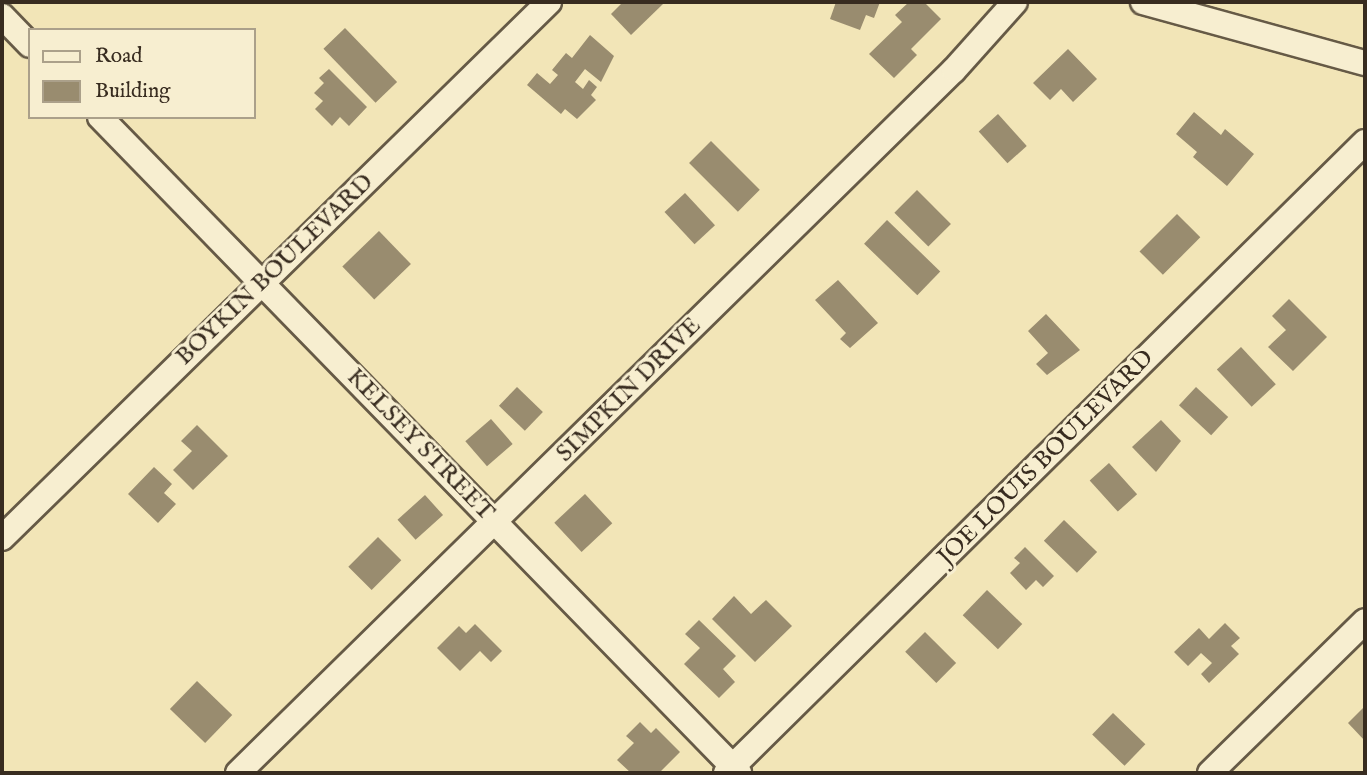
<!DOCTYPE html>
<html>
<head>
<meta charset="utf-8">
<style>
  body { margin:0 }
  #map { position:relative; width:1367px; height:775px; overflow:hidden; background:#f2e5b7; font-family:"IM FELL English",serif }
  div>[style] { position:absolute }
  [style*='--x'] { left:calc(var(--x)*1px); top:calc(var(--y)*1px); width:calc(var(--w)*1px); rotate:calc(var(--a)*1deg) }
  .building>* { inset:0; background:#998c6f; transform-origin:0 0 }
  .roads { filter:drop-shadow(2px 0 #665a46) drop-shadow(-2px 0 #665a46) drop-shadow(0 2px #665a46) drop-shadow(0 -2px #665a46) }
  .minor>* { height:24px; margin:-12px; padding:0 12px; transform-origin:12px; border-radius:12px; background:#f7eed0 }
  span { translate:-50% -50%; white-space:nowrap; text-align:center; line-height:1.15; -webkit-text-stroke:6px #f7eed0; paint-order:stroke }
  .street-label { font-size:24px; color:#382c20 }
  .frame { position:absolute; inset:0; border:4px solid #382c20; pointer-events:none }
  .legend { position:absolute; left:28px; top:28px; width:228px; height:91px; box-sizing:border-box; background:#f7eed0; border:2px solid #aba08a; margin:0; padding:9px 12px; list-style:none; font-size:21px; color:#382c20 }
  .legend li { display:flex; align-items:center; gap:14px; height:35px }
  .legend b { width:35px; border:2px solid #aba08a }
</style>
</head>
<body>
<div id="map">
  <div class="building">
    <div style="clip-path:polygon(623px 2px,661px 2px,663px 4px,631px 35px,611px 14px)"></div>
    <div style="clip-path:polygon(836px 2px,880px 2px,874px 18px,866px 15px,860px 30px,830px 19px)"></div>
    <div style="clip-path:polygon(909px 2px,924px 2px,941px 19px,911px 49px,917px 55px,894px 78px,869px 54px,902px 22px,895px 15px)"></div>
    <div style="left:345px;top:28px;width:75px;height:30px;rotate:46deg"></div>
    <div style="clip-path:polygon(590px 35px,614px 56px,601px 82px,585px 69px,575px 82px,583px 89px,589px 80px,597px 87px,591px 95px,596px 100px,577px 119px,565px 109px,561px 114px,527px 85px,537px 73px,550px 84px,558px 75px,552px 70px,566px 53px,572px 58px)"></div>
    <div style="clip-path:polygon(1068px 49px,1097px 79px,1073px 102px,1061px 89px,1050px 100px,1033px 83px)"></div>
    <div style="clip-path:polygon(329px 69px,367px 107px,349px 126px,340px 117px,332px 126px,315px 109px,323px 101px,314px 93px,324px 83px,319px 78px)"></div>
    <div style="clip-path:polygon(1194px 112px,1221px 135px,1225px 129px,1254px 154px,1227px 186px,1193px 157px,1197px 152px,1176px 134px)"></div>
    <div style="left:998px;top:114px;width:43px;height:26px;rotate:48deg"></div>
    <div style="left:711px;top:141px;width:69px;height:31px;rotate:45deg"></div>
    <div style="left:917px;top:190px;width:48px;height:32px;rotate:45deg"></div>
    <div style="left:685px;top:193px;width:44px;height:28px;rotate:47deg"></div>
    <div style="left:1177px;top:214px;width:33px;height:53px;rotate:45deg"></div>
    <div style="left:887px;top:220px;width:74px;height:33px;rotate:44deg"></div>
    <div style="left:379px;top:231px;width:46px;height:51px;rotate:46deg"></div>
    <div style="clip-path:polygon(838px 280px,878px 323px,850px 348px,840px 339px,846px 333px,815px 300px)"></div>
    <div style="clip-path:polygon(1289px 299px,1327px 337px,1293px 371px,1268px 347px,1286px 330px,1272px 316px)"></div>
    <div style="clip-path:polygon(1046px 314px,1080px 350px,1047px 375px,1036px 364px,1048px 353px,1028px 331px)"></div>
    <div style="left:1241px;top:347px;width:51px;height:33px;rotate:47deg"></div>
    <div style="left:517px;top:387px;width:36px;height:26px;rotate:44deg"></div>
    <div style="left:1196px;top:387px;width:44px;height:25px;rotate:43deg"></div>
    <div style="left:491px;top:419px;width:33px;height:34px;rotate:49deg"></div>
    <div style="clip-path:polygon(1161px 420px,1181px 441px,1156px 472px,1132px 447px)"></div>
    <div style="clip-path:polygon(197px 425px,228px 456px,193px 490px,173px 470px,192px 451px,181px 441px)"></div>
    <div style="left:1109px;top:463px;width:42px;height:26px;rotate:48deg"></div>
    <div style="clip-path:polygon(154px 467px,172px 484px,164px 493px,176px 504px,158px 523px,128px 494px)"></div>
    <div style="left:585px;top:494px;width:40px;height:42px;rotate:47deg"></div>
    <div style="left:425px;top:495px;width:27px;height:37px;rotate:48deg"></div>
    <div style="left:1064px;top:520px;width:46px;height:29px;rotate:44deg"></div>
    <div style="left:378px;top:537px;width:33px;height:42px;rotate:45deg"></div>
    <div style="clip-path:polygon(1025px 547px,1054px 576px,1043px 587px,1036px 580px,1026px 590px,1010px 573px,1020px 563px,1014px 558px)"></div>
    <div style="left:987px;top:590px;width:49px;height:35px;rotate:44deg"></div>
    <div style="clip-path:polygon(734px 596px,751px 614px,766px 600px,792px 626px,755px 662px,712px 619px)"></div>
    <div style="clip-path:polygon(699px 620px,736px 656px,723px 669px,735px 682px,719px 698px,684px 664px,700px 648px,685px 634px)"></div>
    <div style="clip-path:polygon(1225px 623px,1240px 638px,1231px 646px,1239px 654px,1209px 683px,1201px 674px,1212px 663px,1201px 653px,1188px 666px,1174px 652px,1199px 628px,1209px 639px)"></div>
    <div style="clip-path:polygon(475px 624px,502px 651px,491px 662px,480px 651px,460px 671px,437px 648px,459px 626px,466px 633px)"></div>
    <div style="left:925px;top:632px;width:44px;height:28px;rotate:45deg"></div>
    <div style="left:197px;top:681px;width:49px;height:39px;rotate:44deg"></div>
    <div style="clip-path:polygon(1365px 706px,1365px 741px,1348px 723px)"></div>
    <div style="left:1113px;top:713px;width:45px;height:30px;rotate:44deg"></div>
    <div style="clip-path:polygon(640px 722px,651px 733px,656px 728px,680px 752px,659px 773px,631px 773px,617px 760px,634px 743px,626px 736px)"></div>
  </div>
  <div class="roads">
    <div class="minor">
      <div style="--x:1143;--y:2;--w:230;--a:15.4"></div>
      <div style="--x:2;--y:16;--w:40;--a:46"></div>
      <div style="--x:100;--y:117;--w:916;--a:45.75"></div>
      <div style="--x:2;--y:538;--w:766;--a:-44.42"></div>
      <div style="--x:238;--y:773;--w:1003;--a:-44.48"></div>
      <div style="--x:954;--y:70;--w:91;--a:-48.1"></div>
      <div style="--x:726;--y:773;--w:898;--a:-44.64"></div>
      <div style="--x:1210;--y:773;--w:217;--a:-44.4"></div>
    </div>
  </div>
  <div class="street-label">
    <span style="left:275px;top:270px;rotate:-44deg">BOYKIN BOULEVARD</span>
    <span style="left:629px;top:390px;rotate:-45deg">SIMPKIN DRIVE</span>
    <span style="left:420px;top:445px;rotate:46deg">KELSEY STREET</span>
    <span style="left:1046px;top:458px;rotate:-45deg">JOE LOUIS BOULEVARD</span>
  </div>
  <div class="frame"></div>
  <ul class="legend">
  <li><b style="height:9px;background:#f7eed0"></b>Road</li>
  <li><b style="height:19px;background:#998c6f"></b>Building</li>
  </ul>
</div>
</body>
</html>
